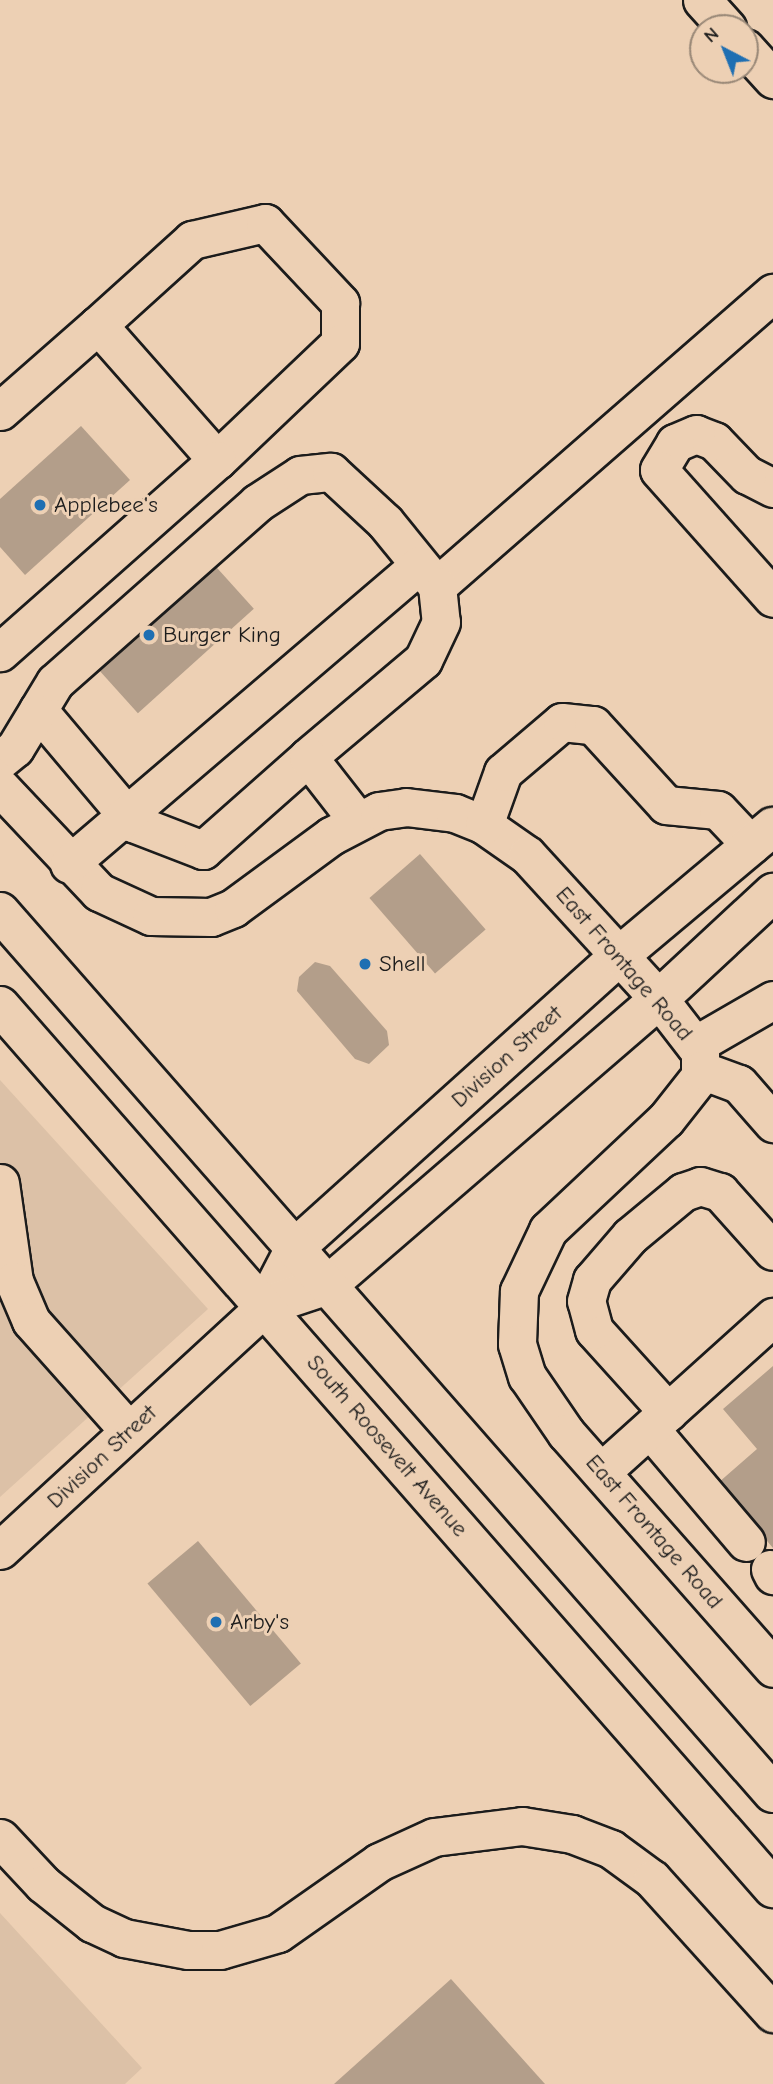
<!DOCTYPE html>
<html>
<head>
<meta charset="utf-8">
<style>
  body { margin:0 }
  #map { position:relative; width:773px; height:2084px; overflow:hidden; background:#edd0b4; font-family:"Comic Neue",sans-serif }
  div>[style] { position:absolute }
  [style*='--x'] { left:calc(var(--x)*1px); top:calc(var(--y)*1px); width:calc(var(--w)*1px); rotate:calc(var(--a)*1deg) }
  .built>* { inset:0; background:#dcc1a7 }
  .building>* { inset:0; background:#b39e8a; transform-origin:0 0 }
  .roads { filter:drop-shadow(2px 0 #1c1c1c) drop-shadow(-2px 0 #1c1c1c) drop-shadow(0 2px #1c1c1c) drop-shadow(0 -2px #1c1c1c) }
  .minor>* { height:37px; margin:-18.5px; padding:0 18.5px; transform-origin:18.5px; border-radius:18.5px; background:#edd0b4 }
  .major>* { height:38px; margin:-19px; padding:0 19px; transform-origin:19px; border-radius:19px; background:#edd0b4 }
  .highway>* { height:38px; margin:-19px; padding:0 19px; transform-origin:19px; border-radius:19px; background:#edd0b4 }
  .dots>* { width:19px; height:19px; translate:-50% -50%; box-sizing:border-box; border:4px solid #edd0b4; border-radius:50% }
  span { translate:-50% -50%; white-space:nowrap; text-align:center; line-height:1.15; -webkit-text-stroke:6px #edd0b4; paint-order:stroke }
  .poi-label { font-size:23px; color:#1c1c1c }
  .left { translate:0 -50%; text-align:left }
  .street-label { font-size:23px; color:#1c1c1c }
  .north { position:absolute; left:689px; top:14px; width:70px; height:70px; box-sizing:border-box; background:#edd0b4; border:2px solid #987; border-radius:50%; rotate:318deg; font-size:19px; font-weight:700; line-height:28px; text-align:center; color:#1c1c1c }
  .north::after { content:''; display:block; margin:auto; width:24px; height:32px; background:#1f6fb2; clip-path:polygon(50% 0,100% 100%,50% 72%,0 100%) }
</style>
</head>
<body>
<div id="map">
  <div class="built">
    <div style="clip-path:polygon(0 1080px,208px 1309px,0 1497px)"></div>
    <div style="clip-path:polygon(0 1913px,142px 2068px,125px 2084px,0 2084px)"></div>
  </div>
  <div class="building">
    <div style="clip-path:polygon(81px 426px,130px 480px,25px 575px,0 547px,0 499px)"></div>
    <div style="left:209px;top:559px;width:67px;height:156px;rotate:48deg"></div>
    <div style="left:420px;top:854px;width:100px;height:67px;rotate:49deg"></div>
    <div style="clip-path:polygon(315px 962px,330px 966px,387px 1031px,389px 1045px,369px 1064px,355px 1059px,297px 991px,299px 977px)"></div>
    <div style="clip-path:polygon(773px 1366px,773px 1548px,718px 1483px,757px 1449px,723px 1409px)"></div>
    <div style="left:198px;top:1541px;width:160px;height:66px;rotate:50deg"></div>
    <div style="clip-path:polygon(451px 1979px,545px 2084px,334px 2084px)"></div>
  </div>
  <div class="roads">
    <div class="minor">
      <div style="--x:702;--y:0;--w:38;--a:48"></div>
      <div style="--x:745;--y:48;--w:42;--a:47.9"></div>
      <div style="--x:98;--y:325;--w:127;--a:-42.1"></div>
      <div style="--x:192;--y:240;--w:75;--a:-13.1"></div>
      <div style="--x:265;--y:223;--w:110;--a:46.8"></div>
      <div style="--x:340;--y:303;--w:40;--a:90"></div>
      <div style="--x:340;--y:343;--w:170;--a:136.4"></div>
      <div style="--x:0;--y:411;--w:130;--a:-41.3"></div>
      <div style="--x:98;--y:325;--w:180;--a:48.6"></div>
      <div style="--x:217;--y:460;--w:290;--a:138.5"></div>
      <div style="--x:773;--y:488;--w:29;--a:-153"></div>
      <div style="--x:747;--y:475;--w:47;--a:-134.1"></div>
      <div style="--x:714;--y:441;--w:19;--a:-159"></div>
      <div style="--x:696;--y:434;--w:23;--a:157"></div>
      <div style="--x:675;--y:443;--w:31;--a:121"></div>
      <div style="--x:659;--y:470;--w:171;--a:48.3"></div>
      <div style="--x:437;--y:586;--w:446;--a:-41.1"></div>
      <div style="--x:38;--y:710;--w:148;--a:49.9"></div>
      <div style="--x:133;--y:823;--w:75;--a:21.1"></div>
      <div style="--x:203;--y:850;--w:140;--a:-41.5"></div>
      <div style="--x:0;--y:760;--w:19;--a:-39"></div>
      <div style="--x:15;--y:748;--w:77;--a:-58.8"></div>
      <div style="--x:55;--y:682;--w:270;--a:-41.5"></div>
      <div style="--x:257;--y:503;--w:51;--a:-33.1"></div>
      <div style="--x:300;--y:475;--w:31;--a:-6"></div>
      <div style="--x:331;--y:472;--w:74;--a:42.8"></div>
      <div style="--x:385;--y:522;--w:82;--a:50.9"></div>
      <div style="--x:437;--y:586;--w:36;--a:84"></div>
      <div style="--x:441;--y:622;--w:42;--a:115.3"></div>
      <div style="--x:423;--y:660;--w:150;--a:139.9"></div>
      <div style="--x:308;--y:757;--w:80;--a:52.1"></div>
      <div style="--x:0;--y:787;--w:144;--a:46.7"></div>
      <div style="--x:99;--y:892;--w:57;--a:24.8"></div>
      <div style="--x:151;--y:916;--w:60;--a:1"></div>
      <div style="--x:211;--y:917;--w:24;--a:-22"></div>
      <div style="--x:233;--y:908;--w:122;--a:-36.3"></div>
      <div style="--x:331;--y:836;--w:54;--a:-27.5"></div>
      <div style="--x:379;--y:811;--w:27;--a:-8"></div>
      <div style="--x:406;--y:807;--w:49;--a:7"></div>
      <div style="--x:455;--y:813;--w:31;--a:22"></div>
      <div style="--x:484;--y:825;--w:52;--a:34.9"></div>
      <div style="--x:527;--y:855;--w:195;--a:47.5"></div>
      <div style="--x:659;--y:999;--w:67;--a:52.3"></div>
      <div style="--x:700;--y:1052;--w:24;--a:90"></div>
      <div style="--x:700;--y:1076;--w:55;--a:128.3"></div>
      <div style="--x:666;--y:1119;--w:162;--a:136.8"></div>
      <div style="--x:548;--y:1230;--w:68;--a:115.4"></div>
      <div style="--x:519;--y:1291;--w:53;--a:92.2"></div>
      <div style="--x:517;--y:1344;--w:34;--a:73"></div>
      <div style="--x:527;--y:1376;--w:69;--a:55.6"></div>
      <div style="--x:566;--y:1433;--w:313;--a:48.6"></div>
      <div style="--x:484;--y:825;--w:56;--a:-70.3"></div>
      <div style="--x:503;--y:772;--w:77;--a:-40.3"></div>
      <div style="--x:562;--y:722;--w:31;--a:6"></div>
      <div style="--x:593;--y:725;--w:108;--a:47.6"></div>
      <div style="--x:666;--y:805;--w:52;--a:5.5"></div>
      <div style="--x:718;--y:810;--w:48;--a:46.7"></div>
      <div style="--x:69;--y:864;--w:460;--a:-40.5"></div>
      <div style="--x:695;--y:1045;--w:90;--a:-30"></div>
      <div style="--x:701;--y:1070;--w:40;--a:20.2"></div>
      <div style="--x:739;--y:1084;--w:52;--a:48.9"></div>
      <div style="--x:0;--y:1183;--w:99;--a:81.9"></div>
      <div style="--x:14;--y:1281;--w:43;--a:67"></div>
      <div style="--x:31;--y:1321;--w:147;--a:48.3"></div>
      <div style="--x:668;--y:1412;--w:110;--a:-132.1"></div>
      <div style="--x:594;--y:1330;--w:30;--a:-105"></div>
      <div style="--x:586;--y:1301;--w:22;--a:-74"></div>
      <div style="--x:592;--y:1280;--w:58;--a:-49.2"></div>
      <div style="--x:630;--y:1236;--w:69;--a:-39.7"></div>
      <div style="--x:683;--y:1192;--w:18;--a:-19"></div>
      <div style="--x:700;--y:1186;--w:21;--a:17"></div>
      <div style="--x:720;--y:1192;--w:79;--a:48.1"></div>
      <div style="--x:650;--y:1429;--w:148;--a:49.7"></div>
      <div style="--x:601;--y:1472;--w:232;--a:-42"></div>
      <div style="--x:0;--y:1550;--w:360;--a:-42.6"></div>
      <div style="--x:770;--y:1569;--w:7;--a:63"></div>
      <div style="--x:0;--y:1838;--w:63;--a:46.9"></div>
      <div style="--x:43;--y:1884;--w:63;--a:38.5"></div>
      <div style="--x:92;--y:1923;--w:35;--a:25"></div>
      <div style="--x:124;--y:1938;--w:65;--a:10.6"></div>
      <div style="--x:188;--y:1950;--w:32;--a:0"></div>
      <div style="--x:220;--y:1950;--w:60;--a:-16.3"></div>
      <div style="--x:278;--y:1933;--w:123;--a:-35.1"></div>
      <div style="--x:379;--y:1862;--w:60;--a:-24.4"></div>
      <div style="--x:434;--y:1837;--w:89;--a:-7.1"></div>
      <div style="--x:522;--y:1826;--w:51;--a:9.1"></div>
      <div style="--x:572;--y:1834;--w:42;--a:21"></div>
      <div style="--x:611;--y:1849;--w:51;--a:36.2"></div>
      <div style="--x:652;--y:1879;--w:181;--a:47.9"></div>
    </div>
    <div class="major">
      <div style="--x:265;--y:1306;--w:65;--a:-62.7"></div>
      <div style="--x:295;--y:1248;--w:436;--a:-42"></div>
      <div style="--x:619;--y:956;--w:201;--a:-40"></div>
      <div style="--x:265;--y:1306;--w:66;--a:-18.4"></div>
      <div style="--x:328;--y:1285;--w:437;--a:-40.8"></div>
      <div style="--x:659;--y:999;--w:156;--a:-42.9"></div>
    </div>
    <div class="highway">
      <div style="--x:0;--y:912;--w:1172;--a:48.74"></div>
      <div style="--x:0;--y:1006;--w:1173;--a:48.77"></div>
    </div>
  </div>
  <div class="dots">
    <div style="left:40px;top:505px;background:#1f6fb2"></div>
    <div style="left:149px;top:635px;background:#1f6fb2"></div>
    <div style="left:365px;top:964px;background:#1f6fb2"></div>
    <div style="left:216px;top:1622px;background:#1f6fb2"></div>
  </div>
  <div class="poi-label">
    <span class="left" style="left:54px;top:505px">Applebee's</span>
    <span class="left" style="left:163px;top:635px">Burger King</span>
    <span class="left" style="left:379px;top:964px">Shell</span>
    <span class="left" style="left:230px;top:1622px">Arby's</span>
  </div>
  <div class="street-label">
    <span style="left:624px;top:964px;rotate:49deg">East Frontage Road</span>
    <span style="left:507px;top:1057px;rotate:-42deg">Division Street</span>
    <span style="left:387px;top:1446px;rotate:49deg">South Roosevelt Avenue</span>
    <span style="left:102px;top:1457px;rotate:-43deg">Division Street</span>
    <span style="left:654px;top:1532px;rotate:49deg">East Frontage Road</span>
  </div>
  <div class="north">N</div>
</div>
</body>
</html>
